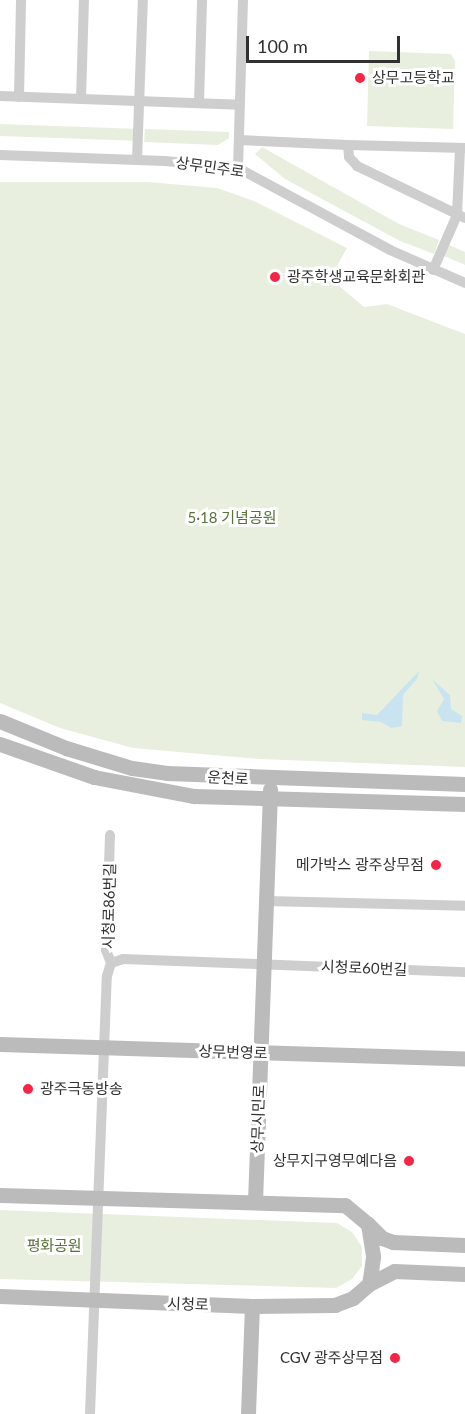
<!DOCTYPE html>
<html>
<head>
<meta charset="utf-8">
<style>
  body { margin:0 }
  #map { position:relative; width:465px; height:1414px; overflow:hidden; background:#fff; font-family:Lato,"Noto Sans KR",sans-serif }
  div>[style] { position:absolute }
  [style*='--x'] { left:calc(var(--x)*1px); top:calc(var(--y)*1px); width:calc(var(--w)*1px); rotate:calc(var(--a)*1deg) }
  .green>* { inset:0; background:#e9efdf; transform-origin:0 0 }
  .water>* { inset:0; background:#c9e4f0 }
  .street>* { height:10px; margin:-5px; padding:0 5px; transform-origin:5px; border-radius:5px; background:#cecece }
  .secondary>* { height:15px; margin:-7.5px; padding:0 7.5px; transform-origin:7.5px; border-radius:7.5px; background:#bbb }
  .dots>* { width:16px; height:16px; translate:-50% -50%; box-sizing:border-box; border:3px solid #fff; border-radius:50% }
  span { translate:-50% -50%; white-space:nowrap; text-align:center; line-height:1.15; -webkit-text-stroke:6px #fff; paint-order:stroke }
  .poi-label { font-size:15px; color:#313131 }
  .left { translate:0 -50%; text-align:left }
  .right { translate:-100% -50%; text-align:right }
  .street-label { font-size:15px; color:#313131 }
  .park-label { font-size:15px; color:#597239 }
  .scale { position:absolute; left:246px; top:36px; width:154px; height:27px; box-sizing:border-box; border:3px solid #313131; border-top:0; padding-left:8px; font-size:18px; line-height:21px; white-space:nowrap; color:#313131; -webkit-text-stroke:4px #fff; paint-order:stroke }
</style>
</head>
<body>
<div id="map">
  <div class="green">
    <div style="clip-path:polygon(369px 51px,451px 54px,455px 61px,453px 129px,367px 126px)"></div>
    <div style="left:0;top:124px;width:134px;height:12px;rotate:2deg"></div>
    <div style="clip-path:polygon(145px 129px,229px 132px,229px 138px,218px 145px,144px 142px)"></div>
    <div style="clip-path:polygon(262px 147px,399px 224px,439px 240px,434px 254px,400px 241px,285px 179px,255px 154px)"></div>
    <div style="clip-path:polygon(0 182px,148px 182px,217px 188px,254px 201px,347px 248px,330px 278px,364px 307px,387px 304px,465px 334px,465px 767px,260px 759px,133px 748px,60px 728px,0 703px)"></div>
    <div style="clip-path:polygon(449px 245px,465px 252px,465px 265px,444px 256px)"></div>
    <div style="clip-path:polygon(0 1210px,337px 1223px,352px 1232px,362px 1247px,362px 1266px,352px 1279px,336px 1288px,0 1279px)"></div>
  </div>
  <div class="water">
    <div style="clip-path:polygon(419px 671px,417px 679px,403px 695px,402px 726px,391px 728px,381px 722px,362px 720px,362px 713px,377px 715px)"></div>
    <div style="clip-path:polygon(432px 679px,450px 695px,451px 709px,462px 716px,461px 723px,442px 721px,437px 711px,444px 699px)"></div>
  </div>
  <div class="street">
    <div style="--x:0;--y:96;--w:240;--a:2.1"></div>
    <div style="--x:19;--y:97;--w:97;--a:-88.8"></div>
    <div style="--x:81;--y:99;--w:99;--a:-88.3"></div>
    <div style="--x:199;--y:103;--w:103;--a:-88.3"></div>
    <div style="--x:239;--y:140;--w:109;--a:2.6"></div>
    <div style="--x:465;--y:148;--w:117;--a:-178.5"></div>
    <div style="--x:348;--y:145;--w:12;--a:85"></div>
    <div style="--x:349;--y:157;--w:12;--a:48"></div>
    <div style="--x:357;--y:166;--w:120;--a:25.7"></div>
    <div style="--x:0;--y:155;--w:165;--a:2.1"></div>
    <div style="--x:165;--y:161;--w:73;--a:5.5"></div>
    <div style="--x:238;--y:168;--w:173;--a:28.3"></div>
    <div style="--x:390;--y:250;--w:82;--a:23.7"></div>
    <div style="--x:137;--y:160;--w:160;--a:-87.9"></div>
    <div style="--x:238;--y:168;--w:168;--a:-88.3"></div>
    <div style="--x:433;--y:270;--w:60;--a:-66.4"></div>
    <div style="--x:457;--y:215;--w:67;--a:-87.4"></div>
    <div style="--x:266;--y:901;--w:199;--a:1.4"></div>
    <div style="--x:111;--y:963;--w:13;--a:-18"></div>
    <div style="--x:123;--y:959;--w:342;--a:2.2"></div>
    <div style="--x:90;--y:1414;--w:438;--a:-87.8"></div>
    <div style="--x:107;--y:976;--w:14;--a:-73"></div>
    <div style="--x:111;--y:963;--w:14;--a:-111"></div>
    <div style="--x:106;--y:950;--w:115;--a:-88"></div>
  </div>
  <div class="secondary">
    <div style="--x:0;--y:721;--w:71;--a:22.2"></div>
    <div style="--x:66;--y:748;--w:69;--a:16.9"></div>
    <div style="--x:132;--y:768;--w:35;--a:8"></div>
    <div style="--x:167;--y:773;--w:298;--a:2.1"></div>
    <div style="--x:0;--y:744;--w:100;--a:19.3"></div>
    <div style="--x:94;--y:777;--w:102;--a:10.8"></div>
    <div style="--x:194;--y:796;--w:271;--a:1.7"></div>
    <div style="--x:0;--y:1044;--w:465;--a:1.8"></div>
    <div style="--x:0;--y:1195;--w:345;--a:1.7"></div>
    <div style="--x:345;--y:1205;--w:30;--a:40"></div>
    <div style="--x:368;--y:1224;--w:33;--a:81"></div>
    <div style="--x:373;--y:1257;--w:27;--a:98"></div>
    <div style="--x:369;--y:1284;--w:21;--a:139"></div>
    <div style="--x:353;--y:1298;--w:19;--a:159"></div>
    <div style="--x:335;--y:1305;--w:83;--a:179.3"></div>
    <div style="--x:252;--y:1306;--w:252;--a:-177.7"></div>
    <div style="--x:255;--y:1202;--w:413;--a:-87.9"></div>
    <div style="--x:368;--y:1224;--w:20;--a:45"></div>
    <div style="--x:382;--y:1238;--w:12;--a:20"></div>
    <div style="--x:393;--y:1242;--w:72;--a:2.4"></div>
    <div style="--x:369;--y:1284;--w:28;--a:-27"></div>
    <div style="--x:394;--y:1271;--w:71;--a:2.4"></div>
    <div style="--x:248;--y:1414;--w:108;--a:-87.9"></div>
  </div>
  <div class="dots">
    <div style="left:360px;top:78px;background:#f62546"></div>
    <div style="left:275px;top:277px;background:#f62546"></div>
    <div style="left:436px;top:865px;background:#f62546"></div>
    <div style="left:28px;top:1089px;background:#f62546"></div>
    <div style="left:409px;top:1161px;background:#f62546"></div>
    <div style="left:395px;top:1358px;background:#f62546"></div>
  </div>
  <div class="poi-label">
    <span class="left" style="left:372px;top:78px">상무고등학교</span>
    <span class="left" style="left:287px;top:277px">광주학생교육문화회관</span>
    <span class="right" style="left:424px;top:865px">메가박스 광주상무점</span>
    <span class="left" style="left:40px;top:1089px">광주극동방송</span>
    <span class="right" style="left:397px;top:1161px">상무지구영무예다음</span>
    <span class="right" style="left:383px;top:1358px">CGV 광주상무점</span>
  </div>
  <div class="street-label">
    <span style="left:210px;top:167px;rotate:8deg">상무민주로</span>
    <span style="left:228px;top:778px;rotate:3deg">운천로</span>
    <span style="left:109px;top:906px;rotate:-89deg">시청로86번길</span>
    <span style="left:364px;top:968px;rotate:2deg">시청로60번길</span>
    <span style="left:233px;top:1052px;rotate:2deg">상무번영로</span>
    <span style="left:258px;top:1119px;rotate:-88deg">상무시민로</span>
    <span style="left:188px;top:1304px;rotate:2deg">시청로</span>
  </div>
  <div class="park-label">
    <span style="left:232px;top:518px">5·18 기념공원</span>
    <span style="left:54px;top:1246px">평화공원</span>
  </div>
  <div class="scale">100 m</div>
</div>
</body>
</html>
